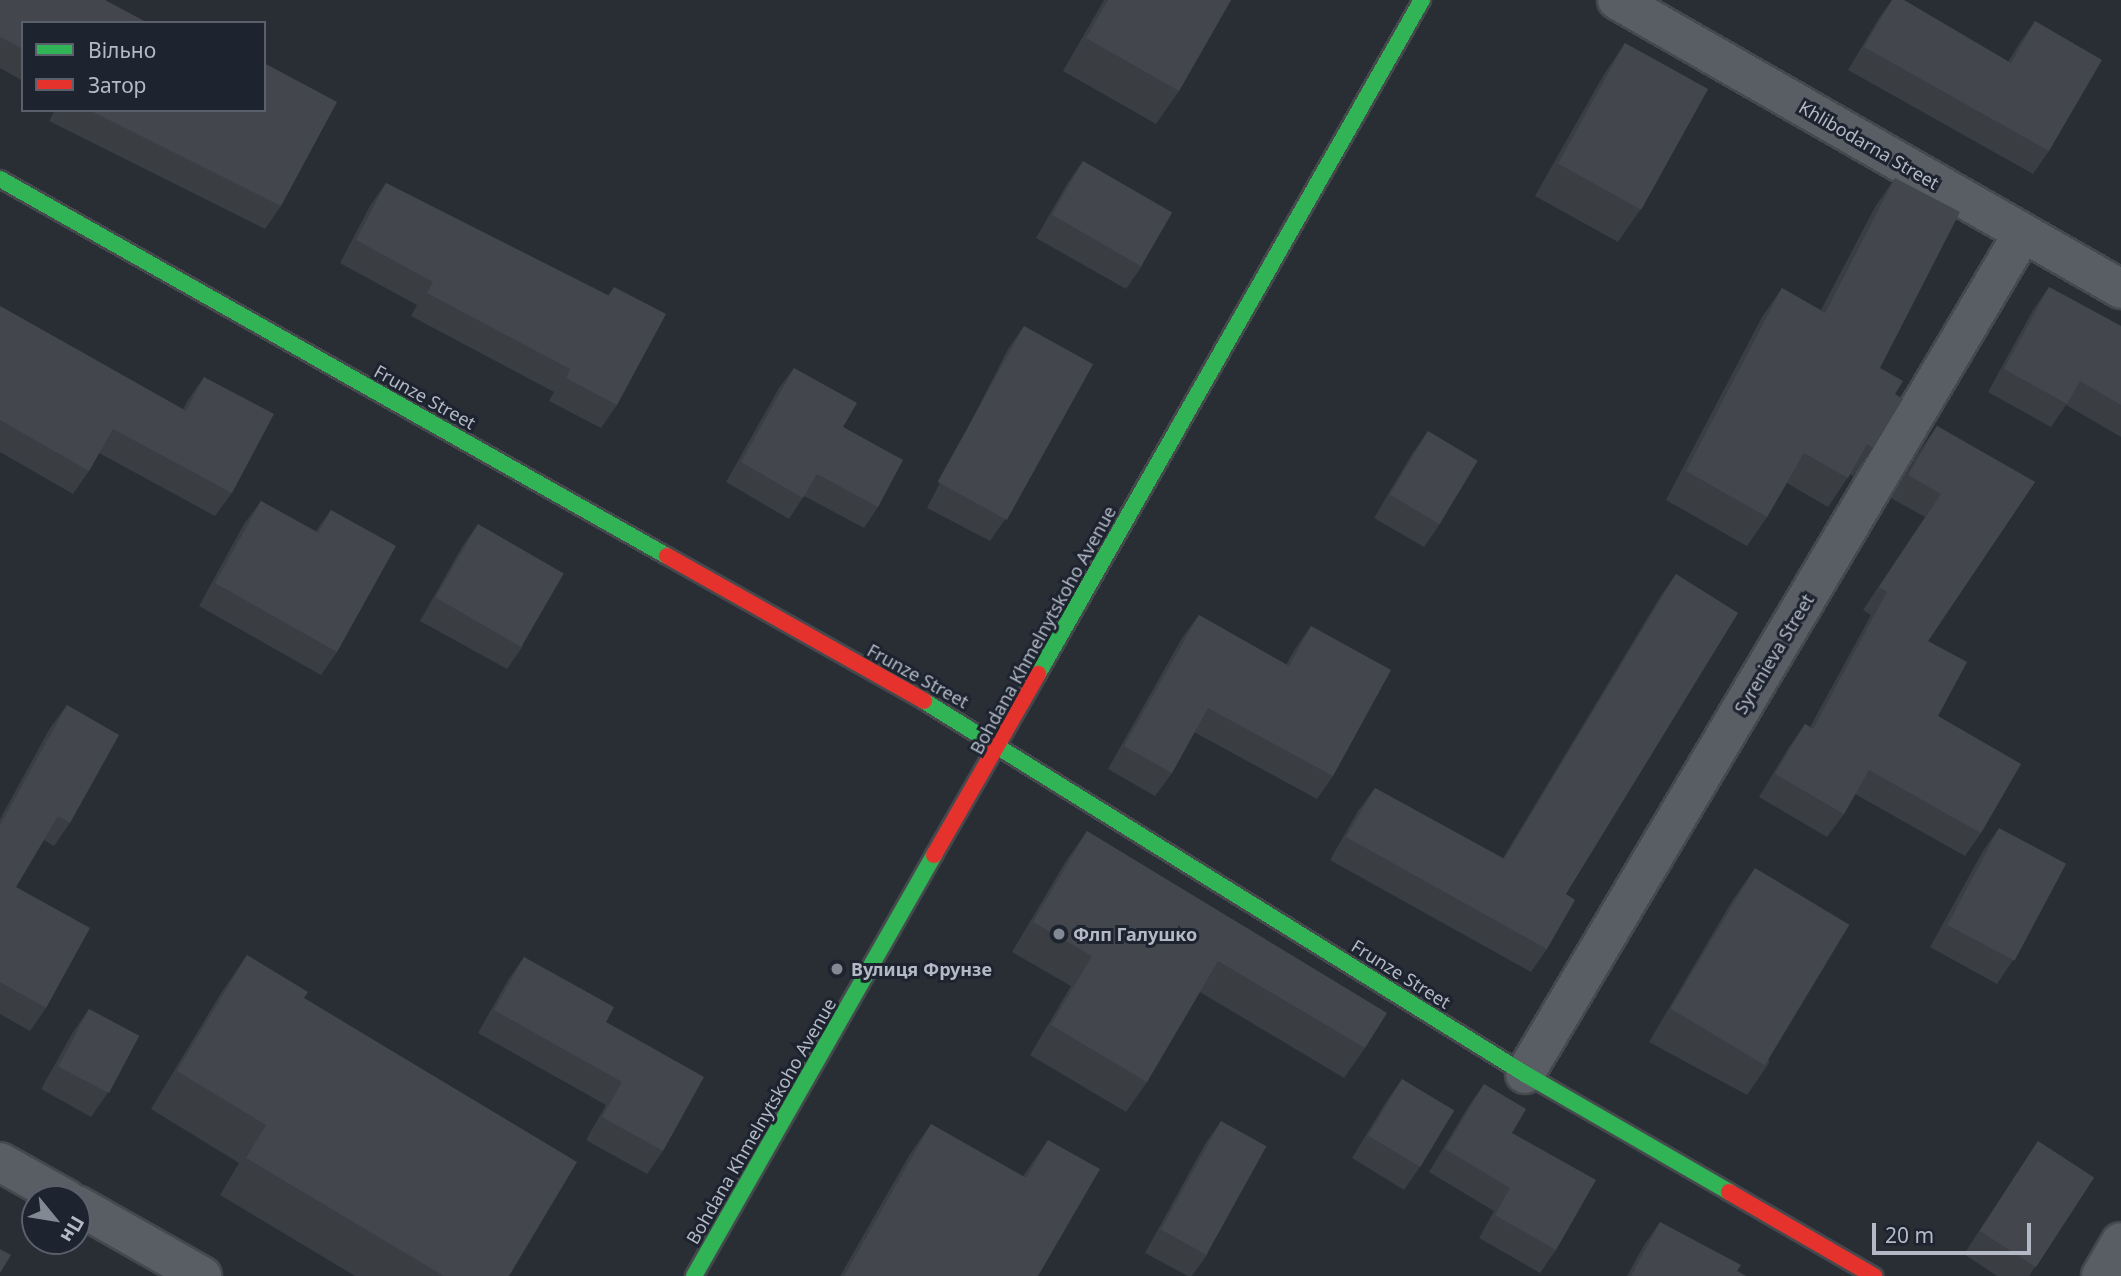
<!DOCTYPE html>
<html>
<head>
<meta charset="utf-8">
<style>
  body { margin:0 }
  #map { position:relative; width:2121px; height:1276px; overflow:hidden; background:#292e35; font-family:"Noto Sans",sans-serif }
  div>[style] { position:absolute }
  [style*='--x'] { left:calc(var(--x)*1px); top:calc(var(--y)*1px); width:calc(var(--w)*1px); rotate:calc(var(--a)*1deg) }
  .roads { filter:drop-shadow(2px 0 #45494e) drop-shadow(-2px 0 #45494e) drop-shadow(0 2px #45494e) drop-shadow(0 -2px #45494e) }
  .street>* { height:38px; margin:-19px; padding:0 19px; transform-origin:19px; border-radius:19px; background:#595d64 }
  .fast>* { height:16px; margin:-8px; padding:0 8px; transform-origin:8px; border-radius:8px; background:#30b455 }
  .jam>* { height:16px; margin:-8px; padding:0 8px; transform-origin:8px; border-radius:8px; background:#e5322d }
  .wall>* { inset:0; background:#3a3d42 }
  .building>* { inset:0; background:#43474d; transform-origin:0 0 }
  .dots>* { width:19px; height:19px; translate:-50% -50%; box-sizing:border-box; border:4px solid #1d2430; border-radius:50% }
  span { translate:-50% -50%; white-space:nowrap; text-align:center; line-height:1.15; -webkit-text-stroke:6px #1d2430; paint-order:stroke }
  .street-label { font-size:18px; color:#b3bac6 }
  .poi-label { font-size:18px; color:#b3bac6; font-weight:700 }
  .left { translate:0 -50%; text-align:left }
  .legend { position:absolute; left:21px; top:21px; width:245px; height:91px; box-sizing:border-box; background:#1d2430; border:2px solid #59606c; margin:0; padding:9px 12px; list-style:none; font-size:21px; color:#b3bac6 }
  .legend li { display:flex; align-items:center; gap:14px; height:35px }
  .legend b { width:35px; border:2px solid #59606c }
  .north { position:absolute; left:21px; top:1185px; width:70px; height:70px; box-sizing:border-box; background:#1d2430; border:2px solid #59606c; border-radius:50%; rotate:120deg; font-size:19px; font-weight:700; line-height:28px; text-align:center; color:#b3bac6 }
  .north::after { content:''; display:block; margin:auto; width:24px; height:32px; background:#838993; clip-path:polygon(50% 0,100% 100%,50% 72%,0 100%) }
  .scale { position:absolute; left:1872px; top:1223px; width:159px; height:32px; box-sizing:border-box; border:4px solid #b3bac6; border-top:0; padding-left:9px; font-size:21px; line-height:24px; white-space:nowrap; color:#b3bac6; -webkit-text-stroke:5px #1d2430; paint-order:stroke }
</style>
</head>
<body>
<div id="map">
  <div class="roads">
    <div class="street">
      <div style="--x:1617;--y:0;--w:581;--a:29.83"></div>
      <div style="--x:1525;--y:1074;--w:977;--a:-59.37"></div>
      <div style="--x:0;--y:1162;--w:76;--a:29.3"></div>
      <div style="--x:77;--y:1205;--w:144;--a:29.6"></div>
      <div style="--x:2101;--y:1276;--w:39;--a:-60"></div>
    </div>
    <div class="fast">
      <div style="--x:0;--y:179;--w:766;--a:29.48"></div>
      <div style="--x:1038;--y:674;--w:776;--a:-60.33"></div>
      <div style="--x:924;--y:701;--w:707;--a:31.83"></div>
      <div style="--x:1525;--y:1074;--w:236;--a:30"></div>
      <div style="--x:694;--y:1276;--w:485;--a:-60.3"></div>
    </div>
    <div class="jam">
      <div style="--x:667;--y:556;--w:295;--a:29.4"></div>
      <div style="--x:934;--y:855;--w:209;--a:-60.1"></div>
      <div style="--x:1729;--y:1192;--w:168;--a:30.1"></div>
    </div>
  </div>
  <div class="wall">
    <div style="clip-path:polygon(0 0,23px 23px,23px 81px,0 68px)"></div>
    <div style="clip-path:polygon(1104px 0,1231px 0,1179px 91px,1156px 124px,1063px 71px)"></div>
    <div style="clip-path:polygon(1892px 0,2008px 62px,2019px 44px,2035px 21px,2049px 151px,2033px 174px,1848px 70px,1879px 18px)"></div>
    <div style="clip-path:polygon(1625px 43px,1640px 210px,1618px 242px,1535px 196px,1603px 76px)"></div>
    <div style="clip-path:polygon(55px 110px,264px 110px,281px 206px,265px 229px,49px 121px)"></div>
    <div style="clip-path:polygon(1083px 161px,1142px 266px,1126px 289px,1036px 238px,1067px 184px)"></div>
    <div style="clip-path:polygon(1895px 178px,1880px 368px,1895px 394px,1873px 448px,1853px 476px,1850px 474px,1828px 507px,1787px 483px,1767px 517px,1747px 546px,1666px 500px,1762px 317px,1782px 288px,1821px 310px,1875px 207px)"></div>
    <div style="clip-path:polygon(386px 183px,608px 295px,614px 287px,617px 405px,601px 428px,549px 401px,554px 392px,411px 316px,417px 305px,340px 263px,370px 206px)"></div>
    <div style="clip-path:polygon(2049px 287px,2121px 326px,2121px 437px,2066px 405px,2051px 427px,1988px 392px,2033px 310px)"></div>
    <div style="clip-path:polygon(0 306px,183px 409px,188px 400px,204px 377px,232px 493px,215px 516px,99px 453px,89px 471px,73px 494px,0 452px)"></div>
    <div style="clip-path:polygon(1024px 326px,1006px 518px,990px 541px,927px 508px,1008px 349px)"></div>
    <div style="clip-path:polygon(794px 368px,843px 427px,878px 507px,864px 528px,804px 496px,789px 519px,726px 482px,779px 388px)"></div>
    <div style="clip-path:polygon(1937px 426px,2035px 482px,1928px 641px,1938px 716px,1981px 833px,1965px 856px,1855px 794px,1844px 814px,1827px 837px,1759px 797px,1789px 747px,1805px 724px,1810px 727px,1871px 615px,1863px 610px,1925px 517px,1891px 498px,1921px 449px)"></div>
    <div style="clip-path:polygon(1428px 431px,1440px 524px,1424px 547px,1374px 518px,1412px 454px)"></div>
    <div style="clip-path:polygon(261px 501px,316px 531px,331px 510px,337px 652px,321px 675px,199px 606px,244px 524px)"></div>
    <div style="clip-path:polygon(478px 524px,523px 646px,507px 669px,420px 621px,462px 547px)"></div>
    <div style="clip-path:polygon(1676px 574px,1547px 949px,1531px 972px,1330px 860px,1358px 811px,1375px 788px,1503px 858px,1660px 597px)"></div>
    <div style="clip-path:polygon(1199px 615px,1286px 665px,1295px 649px,1311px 626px,1333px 776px,1317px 799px,1194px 732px,1172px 773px,1155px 796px,1108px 769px,1182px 638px)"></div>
    <div style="clip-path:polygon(67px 705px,70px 823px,54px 846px,44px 840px,16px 887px,46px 1008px,30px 1031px,0 1014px,0 819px,50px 728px)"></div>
    <div style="clip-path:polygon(1999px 828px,2013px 960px,1997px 984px,1930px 947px,1983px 851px)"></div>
    <div style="clip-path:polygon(1087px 831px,1365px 1048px,1344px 1078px,1200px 992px,1147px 1082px,1126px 1112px,1030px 1055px,1071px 986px,1012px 952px,1066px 861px)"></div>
    <div style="clip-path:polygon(1755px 868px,1769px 1063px,1747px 1095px,1649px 1042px,1732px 901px)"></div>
    <div style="clip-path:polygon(247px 955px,304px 998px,509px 1276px,355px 1276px,220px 1195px,239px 1163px,151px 1109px,221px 993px)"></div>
    <div style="clip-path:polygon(524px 957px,606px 1022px,663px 1151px,647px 1174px,586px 1140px,606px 1105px,478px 1033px,508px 980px)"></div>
    <div style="clip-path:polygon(89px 1009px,107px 1094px,91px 1117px,41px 1089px,73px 1032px)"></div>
    <div style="clip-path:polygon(1402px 1079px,1420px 1167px,1404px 1190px,1352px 1158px,1386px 1102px)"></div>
    <div style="clip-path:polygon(1484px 1084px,1512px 1133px,1556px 1250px,1540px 1273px,1479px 1238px,1494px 1211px,1429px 1172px,1468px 1107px)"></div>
    <div style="clip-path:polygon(1221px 1121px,1207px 1255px,1192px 1276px,1188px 1276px,1145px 1253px,1205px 1144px)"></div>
    <div style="clip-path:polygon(931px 1124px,1023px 1176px,1048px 1140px,1038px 1276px,840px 1276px,910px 1154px)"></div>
    <div style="clip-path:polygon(2038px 1141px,2035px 1267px,2029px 1276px,1997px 1276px,1964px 1254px)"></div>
    <div style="clip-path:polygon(1660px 1222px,1737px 1271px,1746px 1276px,1627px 1276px,1644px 1245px)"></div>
  </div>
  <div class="building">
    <div style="clip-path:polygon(0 0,105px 0,148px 23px,23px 23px,23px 49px,0 37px)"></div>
    <div style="clip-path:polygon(1108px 0,1231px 0,1179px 91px,1086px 38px)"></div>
    <div style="clip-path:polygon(1892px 0,1904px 0,2011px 63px,2035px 21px,2102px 60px,2049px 151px,1864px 47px)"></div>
    <div style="left:1625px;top:43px;width:95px;height:138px;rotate:29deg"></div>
    <div style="clip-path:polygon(264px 63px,337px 102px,281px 206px,89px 110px,264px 110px)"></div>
    <div style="left:1083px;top:161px;width:103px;height:62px;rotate:30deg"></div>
    <div style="clip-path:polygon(1895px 178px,1960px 212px,1880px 368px,1903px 381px,1895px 394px,1903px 399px,1873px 448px,1867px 444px,1848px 478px,1804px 453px,1767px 517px,1686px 471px,1782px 288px,1825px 313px)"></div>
    <div style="clip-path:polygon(386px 183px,609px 296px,614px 287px,666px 314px,617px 405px,566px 378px,570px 369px,427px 293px,433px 282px,356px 240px)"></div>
    <div style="clip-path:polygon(2049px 287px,2121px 326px,2121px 405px,2080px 381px,2067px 404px,2004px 369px)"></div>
    <div style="clip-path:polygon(0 306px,186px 411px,204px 377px,274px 414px,232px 493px,113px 429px,89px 471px,0 420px)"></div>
    <div style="left:1024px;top:326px;width:79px;height:178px;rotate:29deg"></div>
    <div style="clip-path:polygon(794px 368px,857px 403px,843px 427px,903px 460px,878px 507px,817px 474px,803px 498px,741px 462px)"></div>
    <div style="clip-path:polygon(1937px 426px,2035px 482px,1928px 641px,1967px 662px,1938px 716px,2021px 764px,1981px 833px,1869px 770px,1844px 814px,1775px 774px,1805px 724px,1813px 729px,1887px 592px,1879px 587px,1941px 494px,1908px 475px)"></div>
    <div style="left:1428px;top:431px;width:58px;height:74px;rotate:31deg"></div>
    <div style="clip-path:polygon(261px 501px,318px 533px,331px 510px,396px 546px,337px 652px,215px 583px)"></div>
    <div style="left:478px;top:524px;width:99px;height:85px;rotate:30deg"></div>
    <div style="clip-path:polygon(1676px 574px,1738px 613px,1566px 894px,1575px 900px,1547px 949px,1346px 837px,1375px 788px,1504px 859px)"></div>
    <div style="clip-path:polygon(1199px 615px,1289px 666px,1311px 626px,1391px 670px,1333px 776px,1208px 708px,1172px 773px,1124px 746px)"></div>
    <div style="clip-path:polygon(67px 705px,119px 735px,70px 823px,58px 816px,16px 887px,90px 928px,46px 1008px,0 982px,0 825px)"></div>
    <div style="left:1999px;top:828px;width:76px;height:110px;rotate:28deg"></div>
    <div style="clip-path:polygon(1087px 831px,1387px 1013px,1365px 1048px,1218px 961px,1147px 1082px,1051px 1025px,1092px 956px,1033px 922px)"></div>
    <div style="left:1755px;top:868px;width:110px;height:164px;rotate:31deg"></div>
    <div style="clip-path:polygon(247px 955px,308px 992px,304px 998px,577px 1162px,509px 1276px,444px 1276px,246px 1158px,266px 1125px,177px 1071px)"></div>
    <div style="clip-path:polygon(524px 957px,614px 1007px,606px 1022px,704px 1077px,663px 1151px,602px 1117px,622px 1082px,494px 1010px)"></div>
    <div style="left:89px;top:1009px;width:57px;height:65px;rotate:28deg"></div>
    <div style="left:1402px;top:1079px;width:61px;height:66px;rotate:31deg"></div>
    <div style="clip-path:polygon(1484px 1084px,1526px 1109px,1512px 1133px,1596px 1180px,1556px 1250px,1495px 1215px,1510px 1188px,1445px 1149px)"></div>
    <div style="left:1221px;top:1121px;width:52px;height:124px;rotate:29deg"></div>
    <div style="clip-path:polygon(931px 1124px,1026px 1178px,1048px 1140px,1100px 1169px,1038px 1276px,844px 1276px)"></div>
    <div style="left:2038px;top:1141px;width:67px;height:107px;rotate:33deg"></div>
    <div style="clip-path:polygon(1660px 1222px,1741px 1265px,1737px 1271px,1746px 1276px,1631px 1276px)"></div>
    <div style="clip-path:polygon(0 1249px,11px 1255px,0 1273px)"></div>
  </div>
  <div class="dots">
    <div style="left:1059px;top:934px;background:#838993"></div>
    <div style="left:837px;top:969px;background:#838993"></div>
  </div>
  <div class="street-label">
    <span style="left:1869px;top:145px;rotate:30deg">Khlibodarna Street</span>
    <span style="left:425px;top:397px;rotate:29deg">Frunze Street</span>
    <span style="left:1043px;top:630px;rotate:-61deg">Bohdana Khmelnytskoho Avenue</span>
    <span style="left:1774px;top:654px;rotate:-59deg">Syrenieva Street</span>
    <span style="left:918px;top:676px;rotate:29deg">Frunze Street</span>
    <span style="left:1401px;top:974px;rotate:32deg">Frunze Street</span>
    <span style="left:761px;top:1121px;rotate:-60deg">Bohdana Khmelnytskoho Avenue</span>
  </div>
  <div class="poi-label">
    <span class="left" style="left:1073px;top:934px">Флп Галушко</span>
    <span class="left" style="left:851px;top:969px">Вулиця Фрунзе</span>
  </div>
  <ul class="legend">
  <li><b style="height:9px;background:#30b455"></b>Вільно</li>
  <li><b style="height:9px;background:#e5322d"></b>Затор</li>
  </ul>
  <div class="north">Пн</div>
  <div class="scale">20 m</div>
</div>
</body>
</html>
